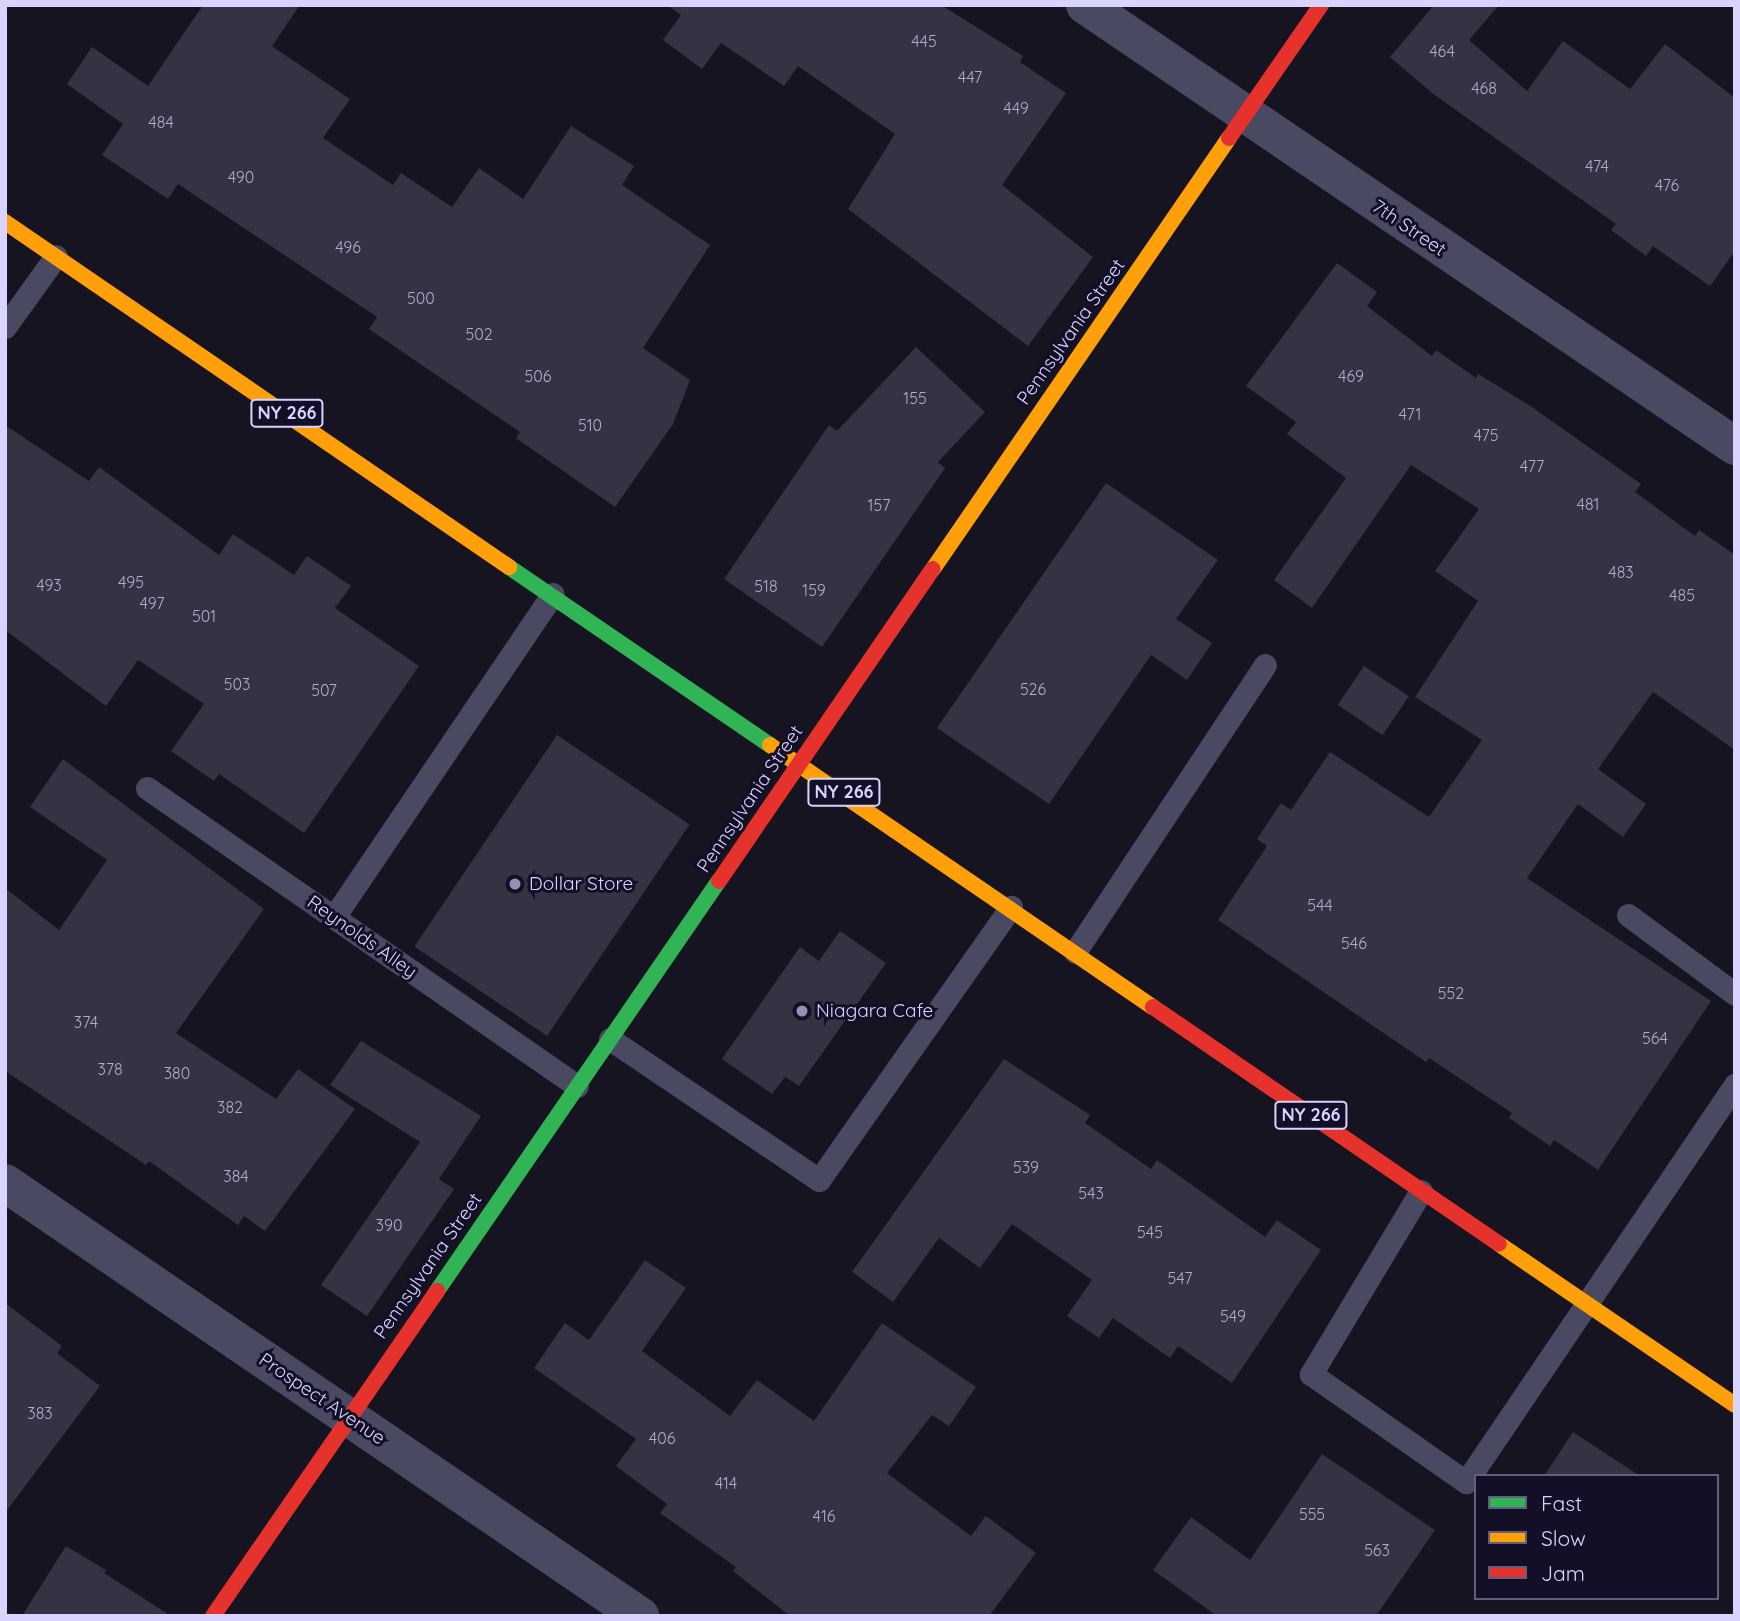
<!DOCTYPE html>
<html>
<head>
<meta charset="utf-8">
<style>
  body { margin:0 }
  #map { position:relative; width:1740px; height:1621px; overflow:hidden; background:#161421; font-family:Quicksand,sans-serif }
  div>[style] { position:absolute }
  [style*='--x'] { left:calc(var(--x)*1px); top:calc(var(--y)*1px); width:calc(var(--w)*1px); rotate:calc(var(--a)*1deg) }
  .building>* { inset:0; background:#343243; transform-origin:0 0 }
  .lane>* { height:23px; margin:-11.5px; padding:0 11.5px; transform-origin:11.5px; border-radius:11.5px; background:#4a4962 }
  .street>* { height:38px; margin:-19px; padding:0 19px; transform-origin:19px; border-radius:19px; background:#4a4962 }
  .fast>* { height:16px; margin:-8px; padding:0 8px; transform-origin:8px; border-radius:8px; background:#30b455 }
  .slow>* { height:16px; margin:-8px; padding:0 8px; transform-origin:8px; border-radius:8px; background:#ff9f0a }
  .jam>* { height:16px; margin:-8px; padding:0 8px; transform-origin:8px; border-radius:8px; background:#e5322d }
  .dots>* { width:19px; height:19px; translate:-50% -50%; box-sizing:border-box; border:4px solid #130f26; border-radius:50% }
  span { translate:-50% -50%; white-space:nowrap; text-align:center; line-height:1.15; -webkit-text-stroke:6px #130f26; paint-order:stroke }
  .number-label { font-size:16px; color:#b0acd0 }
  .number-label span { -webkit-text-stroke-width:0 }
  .shield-label span { padding:2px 5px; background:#130f26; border:2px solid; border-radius:5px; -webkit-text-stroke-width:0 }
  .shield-label { font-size:18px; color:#d9d4ff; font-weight:700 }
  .street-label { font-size:19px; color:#d9d4ff }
  .poi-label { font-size:19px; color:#d9d4ff }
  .left { translate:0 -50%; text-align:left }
  .frame { position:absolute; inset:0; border:7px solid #d9d4ff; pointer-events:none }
  .legend { position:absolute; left:1474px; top:1474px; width:245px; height:126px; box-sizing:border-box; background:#130f26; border:2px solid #625e7d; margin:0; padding:9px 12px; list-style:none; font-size:21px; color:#d9d4ff }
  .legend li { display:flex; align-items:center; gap:14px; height:35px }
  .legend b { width:35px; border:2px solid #625e7d }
</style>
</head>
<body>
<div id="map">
  <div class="building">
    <div style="clip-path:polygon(203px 5px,300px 5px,272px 46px,350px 99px,323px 138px,393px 185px,401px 173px,452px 207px,479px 168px,523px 199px,571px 126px,634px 166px,622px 185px,710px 245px,643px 348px,690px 380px,673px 424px,615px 507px,516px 438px,520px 432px,369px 329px,377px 317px,178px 184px,168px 199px,102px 155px,123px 124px,67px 84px,92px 47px,148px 86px)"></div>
    <div style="clip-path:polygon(667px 5px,941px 5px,1023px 56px,1020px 62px,1066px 93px,1002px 185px,1093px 257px,1028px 346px,848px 209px,895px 134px,798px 66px,784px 86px,721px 43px,702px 69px,663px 40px,681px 15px)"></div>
    <div style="clip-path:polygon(1434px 5px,1499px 5px,1469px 40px,1527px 91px,1563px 41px,1630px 89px,1665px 44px,1735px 98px,1735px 251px,1710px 286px,1653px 246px,1646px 256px,1611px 230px,1616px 224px,1432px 93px,1390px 57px)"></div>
    <div style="clip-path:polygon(1337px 263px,1377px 292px,1367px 306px,1432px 356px,1436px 350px,1476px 378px,1478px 374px,1529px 405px,1641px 484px,1635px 492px,1695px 536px,1699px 530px,1735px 555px,1735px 750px,1653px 692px,1598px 769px,1646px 804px,1623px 837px,1578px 804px,1527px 878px,1711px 1001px,1598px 1170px,1554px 1140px,1550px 1146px,1509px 1118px,1512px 1113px,1429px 1058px,1426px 1062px,1218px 920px,1267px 846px,1257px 839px,1281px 803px,1291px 810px,1330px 752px,1429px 817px,1482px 740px,1415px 697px,1478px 601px,1435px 571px,1479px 509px,1411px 465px,1312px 608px,1274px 580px,1346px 478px,1287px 434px,1296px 422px,1246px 386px)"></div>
    <div style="clip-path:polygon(916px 347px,985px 412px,938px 462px,945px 468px,822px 647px,724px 579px,829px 425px,837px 431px)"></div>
    <div style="clip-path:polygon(5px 425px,89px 481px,99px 467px,219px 555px,233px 534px,294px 575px,307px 556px,351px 586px,335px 608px,419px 666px,304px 833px,219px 774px,214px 781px,171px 751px,204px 704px,138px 660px,106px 706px,5px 630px)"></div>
    <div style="clip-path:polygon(1106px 483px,1218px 560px,1176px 619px,1212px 643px,1187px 680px,1151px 655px,1049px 804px,937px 728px)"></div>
    <div style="left:1364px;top:666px;width:54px;height:47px;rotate:34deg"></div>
    <div style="left:557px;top:735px;width:160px;height:255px;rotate:34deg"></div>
    <div style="clip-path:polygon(63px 759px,264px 909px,176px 1033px,276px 1099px,298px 1069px,355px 1109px,265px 1231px,244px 1216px,238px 1225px,149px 1161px,146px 1165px,5px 1071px,5px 888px,59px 930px,107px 860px,30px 807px)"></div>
    <div style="clip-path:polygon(840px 931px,886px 963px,799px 1086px,785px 1077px,772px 1094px,722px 1059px,800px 947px,819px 961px)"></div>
    <div style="clip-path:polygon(361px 1041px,481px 1116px,439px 1179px,454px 1189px,367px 1316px,321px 1285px,420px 1142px,330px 1085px)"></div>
    <div style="clip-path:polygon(1004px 1059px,1090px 1115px,1085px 1123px,1151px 1169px,1157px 1160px,1265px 1237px,1277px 1220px,1321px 1250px,1232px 1383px,1178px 1346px,1170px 1358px,1113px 1318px,1099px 1338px,1067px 1316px,1092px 1280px,1012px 1224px,980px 1268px,939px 1238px,893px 1302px,852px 1272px)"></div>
    <div style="clip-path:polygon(645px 1260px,686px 1288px,642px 1351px,730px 1416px,757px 1380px,814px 1421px,882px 1323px,976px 1387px,949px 1426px,932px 1415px,887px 1473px,971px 1536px,986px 1516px,1036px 1553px,989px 1616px,790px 1616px,733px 1571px,736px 1567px,660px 1513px,667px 1504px,616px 1466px,636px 1439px,534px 1368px,565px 1323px,589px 1340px)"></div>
    <div style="clip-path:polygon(5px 1303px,62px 1346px,57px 1353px,100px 1386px,5px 1513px)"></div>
    <div style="clip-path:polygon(1573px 1432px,1640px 1476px,1544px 1476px)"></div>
    <div style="clip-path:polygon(1322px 1454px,1435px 1530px,1376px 1616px,1217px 1616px,1153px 1570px,1191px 1517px,1250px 1560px)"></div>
    <div style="clip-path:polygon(66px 1546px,106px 1570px,104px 1573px,171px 1616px,22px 1616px)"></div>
  </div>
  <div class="lane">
    <div style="--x:5;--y:327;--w:87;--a:-54.3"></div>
    <div style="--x:147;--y:788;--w:523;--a:34.72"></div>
    <div style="--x:1628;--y:915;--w:133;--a:36.4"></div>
    <div style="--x:334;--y:917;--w:390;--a:-55.9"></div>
    <div style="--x:1075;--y:952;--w:344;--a:-56.5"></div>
    <div style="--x:610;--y:1039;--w:252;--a:34"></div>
    <div style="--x:819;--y:1180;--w:334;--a:-54.9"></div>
    <div style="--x:1421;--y:1191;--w:214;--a:121"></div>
    <div style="--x:1311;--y:1374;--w:189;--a:34.9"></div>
    <div style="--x:1466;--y:1482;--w:480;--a:-55.9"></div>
  </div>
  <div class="street">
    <div style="--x:1085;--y:5;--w:785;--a:34.16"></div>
    <div style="--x:5;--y:1183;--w:769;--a:34.29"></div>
  </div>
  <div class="fast">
    <div style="--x:509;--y:567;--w:316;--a:34.3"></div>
    <div style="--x:437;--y:1291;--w:498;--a:-55.5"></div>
  </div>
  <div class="slow">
    <div style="--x:5;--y:222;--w:611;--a:34.39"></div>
    <div style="--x:933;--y:569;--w:523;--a:-55.52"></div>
    <div style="--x:770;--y:745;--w:464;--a:34.4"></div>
    <div style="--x:1499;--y:1244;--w:286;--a:34.3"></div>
  </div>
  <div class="jam">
    <div style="--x:1229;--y:138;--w:162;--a:-55.3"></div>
    <div style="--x:719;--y:881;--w:378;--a:-55.6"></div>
    <div style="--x:1153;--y:1007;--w:419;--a:34.4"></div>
    <div style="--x:213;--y:1616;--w:395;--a:-55.4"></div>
  </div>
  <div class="dots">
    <div style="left:515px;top:884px;background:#9591b1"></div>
    <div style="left:802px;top:1011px;background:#9591b1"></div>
  </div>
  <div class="number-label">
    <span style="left:924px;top:41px">445</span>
    <span style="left:1442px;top:51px">464</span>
    <span style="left:970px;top:77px">447</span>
    <span style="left:1484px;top:88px">468</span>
    <span style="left:1016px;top:108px">449</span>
    <span style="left:161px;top:122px">484</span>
    <span style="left:1597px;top:166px">474</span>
    <span style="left:241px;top:177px">490</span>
    <span style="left:1667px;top:185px">476</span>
    <span style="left:348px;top:247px">496</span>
    <span style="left:421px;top:298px">500</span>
    <span style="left:479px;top:334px">502</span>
    <span style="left:538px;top:376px">506</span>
    <span style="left:1351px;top:376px">469</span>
    <span style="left:915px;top:398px">155</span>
    <span style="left:1410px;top:414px">471</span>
    <span style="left:590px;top:425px">510</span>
    <span style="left:1486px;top:435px">475</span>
    <span style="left:1532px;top:466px">477</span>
    <span style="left:1588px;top:504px">481</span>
    <span style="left:879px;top:505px">157</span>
    <span style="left:1621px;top:572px">483</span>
    <span style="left:131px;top:582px">495</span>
    <span style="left:49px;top:585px">493</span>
    <span style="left:766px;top:586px">518</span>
    <span style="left:814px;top:590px">159</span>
    <span style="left:1682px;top:595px">485</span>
    <span style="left:152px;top:603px">497</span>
    <span style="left:204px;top:616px">501</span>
    <span style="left:237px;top:684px">503</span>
    <span style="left:1033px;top:689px">526</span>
    <span style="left:324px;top:690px">507</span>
    <span style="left:1320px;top:905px">544</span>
    <span style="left:1354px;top:943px">546</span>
    <span style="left:1451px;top:993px">552</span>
    <span style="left:86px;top:1022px">374</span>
    <span style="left:1655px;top:1038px">564</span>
    <span style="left:110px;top:1069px">378</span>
    <span style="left:177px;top:1073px">380</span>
    <span style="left:230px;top:1107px">382</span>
    <span style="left:1026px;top:1167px">539</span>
    <span style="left:236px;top:1176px">384</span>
    <span style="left:1091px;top:1193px">543</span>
    <span style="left:389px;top:1225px">390</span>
    <span style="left:1150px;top:1232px">545</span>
    <span style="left:1180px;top:1278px">547</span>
    <span style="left:1233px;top:1316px">549</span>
    <span style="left:40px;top:1413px">383</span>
    <span style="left:662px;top:1438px">406</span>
    <span style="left:726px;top:1483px">414</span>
    <span style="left:1312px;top:1514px">555</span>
    <span style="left:824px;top:1516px">416</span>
    <span style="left:1377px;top:1550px">563</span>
  </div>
  <div class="shield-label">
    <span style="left:287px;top:413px">NY 266</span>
    <span style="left:844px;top:792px">NY 266</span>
    <span style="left:1311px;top:1115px">NY 266</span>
  </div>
  <div class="street-label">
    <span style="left:1409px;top:228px;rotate:34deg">7th Street</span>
    <span style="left:1071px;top:332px;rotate:-55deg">Pennsylvania Street</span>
    <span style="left:750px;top:799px;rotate:-56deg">Pennsylvania Street</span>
    <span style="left:362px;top:937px;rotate:35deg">Reynolds Alley</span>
    <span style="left:428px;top:1266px;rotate:-55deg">Pennsylvania Street</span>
    <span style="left:322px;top:1399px;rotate:34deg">Prospect Avenue</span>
  </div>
  <div class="poi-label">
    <span class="left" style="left:529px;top:884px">Dollar Store</span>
    <span class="left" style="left:816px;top:1011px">Niagara Cafe</span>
  </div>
  <div class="frame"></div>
  <ul class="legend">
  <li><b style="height:9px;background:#30b455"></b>Fast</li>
  <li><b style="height:9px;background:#ff9f0a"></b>Slow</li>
  <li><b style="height:9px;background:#e5322d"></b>Jam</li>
  </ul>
</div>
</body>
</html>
